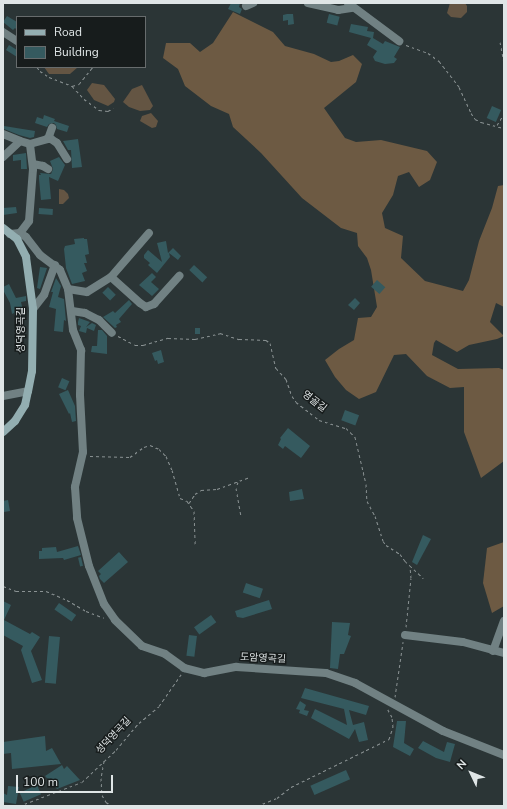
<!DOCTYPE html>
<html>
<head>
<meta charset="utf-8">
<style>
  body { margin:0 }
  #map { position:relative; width:507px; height:809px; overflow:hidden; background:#2b3536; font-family:"Nunito Sans","Noto Sans KR",sans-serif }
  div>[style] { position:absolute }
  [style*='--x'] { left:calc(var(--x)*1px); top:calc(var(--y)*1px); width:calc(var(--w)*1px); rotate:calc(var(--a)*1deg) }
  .green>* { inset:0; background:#645543 }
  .forest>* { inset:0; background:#6d5a43 }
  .building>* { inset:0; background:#355a5f; transform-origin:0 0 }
  .path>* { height:1px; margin-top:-0.5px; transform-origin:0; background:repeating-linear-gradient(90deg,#8a9293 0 3px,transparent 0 6px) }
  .minor>* { height:8px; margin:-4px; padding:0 4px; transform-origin:4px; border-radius:4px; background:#718183 }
  .secondary>* { height:8px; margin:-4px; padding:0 4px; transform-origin:4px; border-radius:4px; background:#93aeb1 }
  span { translate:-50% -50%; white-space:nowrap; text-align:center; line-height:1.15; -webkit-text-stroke:3px #171c1c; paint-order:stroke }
  .street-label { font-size:10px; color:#dfe5e6 }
  .frame { position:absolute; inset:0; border:4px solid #dfe5e6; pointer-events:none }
  .legend { position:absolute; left:16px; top:16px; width:130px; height:52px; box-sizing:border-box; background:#171c1c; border:1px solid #676c6d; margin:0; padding:5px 7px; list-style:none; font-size:12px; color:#dfe5e6 }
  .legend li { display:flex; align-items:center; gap:8px; height:20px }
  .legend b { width:20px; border:1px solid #676c6d }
  .north { position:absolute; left:451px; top:753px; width:40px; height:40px; -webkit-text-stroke:3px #171c1c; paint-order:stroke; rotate:313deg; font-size:11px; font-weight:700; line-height:16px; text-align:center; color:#dfe5e6 }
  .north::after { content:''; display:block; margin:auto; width:14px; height:18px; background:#dfe5e6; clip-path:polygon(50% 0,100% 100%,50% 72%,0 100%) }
  .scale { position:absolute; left:16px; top:775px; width:97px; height:18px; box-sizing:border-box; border:2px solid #dfe5e6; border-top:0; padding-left:5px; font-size:12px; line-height:14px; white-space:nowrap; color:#dfe5e6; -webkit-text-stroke:3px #171c1c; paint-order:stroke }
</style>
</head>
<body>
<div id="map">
  <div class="green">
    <div style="clip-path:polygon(450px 3px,465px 3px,467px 6px,467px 12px,461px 18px,451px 17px,447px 13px)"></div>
    <div style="clip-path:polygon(44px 67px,78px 67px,70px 74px,49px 74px)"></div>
    <div style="clip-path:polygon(92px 83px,104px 85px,115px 99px,114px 102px,108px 106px,94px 100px,87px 90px)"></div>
    <div style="clip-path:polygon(142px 85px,153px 106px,150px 110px,140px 111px,129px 107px,123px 102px,132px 89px)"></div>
    <div style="clip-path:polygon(151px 113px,158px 121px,156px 127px,152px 128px,140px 121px,142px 116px)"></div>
    <div style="clip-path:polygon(59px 189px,64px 190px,68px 194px,69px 198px,63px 204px,59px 204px)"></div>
  </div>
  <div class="forest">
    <div style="clip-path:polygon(233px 12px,273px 32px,285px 46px,314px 54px,331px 62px,339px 61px,353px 55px,362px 64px,356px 82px,324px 108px,345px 138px,356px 142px,381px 140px,427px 151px,437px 162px,430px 180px,419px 187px,409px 172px,398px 176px,393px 195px,382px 213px,385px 228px,403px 236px,401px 258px,425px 281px,463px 291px,469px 280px,479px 241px,492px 208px,498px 186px,504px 185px,504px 307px,496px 303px,490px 322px,504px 336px,497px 339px,469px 345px,457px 352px,436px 340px,434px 343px,432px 355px,458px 369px,499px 368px,504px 370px,504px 461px,481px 478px,464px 432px,464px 387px,450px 388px,427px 376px,406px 354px,394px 355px,376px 392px,359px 399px,346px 390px,335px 377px,325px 360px,339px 349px,354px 340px,358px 318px,371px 317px,377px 307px,371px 270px,367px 258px,358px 246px,357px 233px,341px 228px,302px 198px,261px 153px,233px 127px,229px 114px,211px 106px,185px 86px,178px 69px,163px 58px,166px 43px,190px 43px,200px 52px,213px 43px)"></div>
    <div style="clip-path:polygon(504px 542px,504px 606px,492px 613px,483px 583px,487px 548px)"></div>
  </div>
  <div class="building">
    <div style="clip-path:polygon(231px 3px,240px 3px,239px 7px,242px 9px,240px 14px,228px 9px)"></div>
    <div style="clip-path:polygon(287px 14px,293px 14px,294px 24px,288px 25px,288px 20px,283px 21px,283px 15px)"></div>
    <div style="left:329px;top:14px;width:11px;height:9px;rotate:15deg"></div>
    <div style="clip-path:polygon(7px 16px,17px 22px,17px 30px,15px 28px,13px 30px,3px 22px)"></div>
    <div style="clip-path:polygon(351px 24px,368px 27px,367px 31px,374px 32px,373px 38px,383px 44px,385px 41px,400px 47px,394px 57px,397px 59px,394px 63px,385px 64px,375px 61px,373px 57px,377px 51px,367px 45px,371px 38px,349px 32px)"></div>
    <div style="clip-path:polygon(9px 45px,17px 50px,17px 57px,6px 50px)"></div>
    <div style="left:492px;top:106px;width:10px;height:13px;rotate:24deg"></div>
    <div style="clip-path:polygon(44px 115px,55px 119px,54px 121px,69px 126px,67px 132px,57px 129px,56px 125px,54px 123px,49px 124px,47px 127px,35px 123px,37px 117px,43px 119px)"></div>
    <div style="clip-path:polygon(4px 126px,35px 131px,34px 137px,30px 138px,19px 135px,4px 129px)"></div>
    <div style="clip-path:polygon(78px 139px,82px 167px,72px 168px,71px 150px,68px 150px,63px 141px)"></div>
    <div style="clip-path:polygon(26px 153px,27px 169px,21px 169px,21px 160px,13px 161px,13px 155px)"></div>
    <div style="clip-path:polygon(59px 157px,65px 165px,58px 181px,49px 177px,51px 199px,41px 200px,39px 179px,39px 175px,41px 175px,40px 173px,51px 174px,53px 169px,50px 161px)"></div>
    <div style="clip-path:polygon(16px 207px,17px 213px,3px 215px,3px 208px)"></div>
    <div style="left:39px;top:208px;width:14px;height:6px;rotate:4deg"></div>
    <div style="clip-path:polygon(84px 238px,84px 239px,87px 239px,89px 254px,85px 255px,87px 263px,84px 263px,87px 271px,82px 273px,85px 281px,72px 284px,66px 268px,64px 249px,65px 246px,75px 244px,74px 239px)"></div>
    <div style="clip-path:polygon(166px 241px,168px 253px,173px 248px,181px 256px,178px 260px,169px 253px,170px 257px,157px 273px,148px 265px,150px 263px,144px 258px,144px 255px,148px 250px,162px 262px,157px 243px)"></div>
    <div style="left:194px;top:265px;width:18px;height:7px;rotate:43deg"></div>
    <div style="clip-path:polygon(40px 267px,47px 268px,40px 289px,37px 288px)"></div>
    <div style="clip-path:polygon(152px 273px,156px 277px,151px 282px,159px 289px,152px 296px,139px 285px)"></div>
    <div style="clip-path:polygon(56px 278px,61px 286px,58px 297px,64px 299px,66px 321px,64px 320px,63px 332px,54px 331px,56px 309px,49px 307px,53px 292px,51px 292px)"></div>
    <div style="left:377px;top:280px;width:11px;height:9px;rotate:41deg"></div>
    <div style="clip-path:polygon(9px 284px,16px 298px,26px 296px,26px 301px,21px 302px,24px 315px,15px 317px,14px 313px,12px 314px,10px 303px,3px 290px,3px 287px)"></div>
    <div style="left:108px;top:287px;width:11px;height:8px;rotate:45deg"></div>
    <div style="clip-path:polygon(355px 298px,360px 303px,354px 310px,348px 305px)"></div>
    <div style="clip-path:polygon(129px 300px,132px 304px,119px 319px,121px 322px,116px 325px,117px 327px,115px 328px,103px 317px,113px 311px,115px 313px)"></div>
    <div style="clip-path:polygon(79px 318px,90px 322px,86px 327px,92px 323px,96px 325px,94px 331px,87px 328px,86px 333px,79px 331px,81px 326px,78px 325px,78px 322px)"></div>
    <div style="left:195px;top:328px;width:5px;height:6px"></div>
    <div style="clip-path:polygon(98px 330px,102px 330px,107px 336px,107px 354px,91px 352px,92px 346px,97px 346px)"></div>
    <div style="clip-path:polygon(161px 350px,164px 362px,158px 364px,157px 360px,155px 361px,152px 353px)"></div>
    <div style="left:62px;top:378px;width:8px;height:10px;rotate:23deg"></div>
    <div style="clip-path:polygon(68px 390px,75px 406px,76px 421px,72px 422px,70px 413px,69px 414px,59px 394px)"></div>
    <div style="left:345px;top:410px;width:15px;height:11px;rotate:20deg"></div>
    <div style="clip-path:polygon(288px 428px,310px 446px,301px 458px,285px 446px,283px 449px,278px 445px,281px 439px,280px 438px)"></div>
    <div style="clip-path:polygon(302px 489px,304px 499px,290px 501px,289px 492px)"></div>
    <div style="clip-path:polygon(8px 500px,10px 511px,4px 512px,3px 501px)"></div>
    <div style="clip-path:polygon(423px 535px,431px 539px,417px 565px,412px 562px)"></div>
    <div style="clip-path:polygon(78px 546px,81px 555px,64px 560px,63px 558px,39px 559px,39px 551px,42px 551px,42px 548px,56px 547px,57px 552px)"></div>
    <div style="clip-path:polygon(119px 552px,128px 562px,104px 583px,100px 579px,99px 576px,101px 574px,98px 571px)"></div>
    <div style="left:81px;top:557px;width:9px;height:3px;rotate:77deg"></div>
    <div style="left:246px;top:583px;width:18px;height:10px;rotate:19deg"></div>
    <div style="clip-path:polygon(269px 600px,272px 609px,243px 618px,237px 617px,235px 611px)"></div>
    <div style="clip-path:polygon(3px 601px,11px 605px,4px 620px,30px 634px,32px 632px,40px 637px,31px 651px,42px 680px,32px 683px,21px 650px,23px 646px,3px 635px)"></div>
    <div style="left:59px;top:603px;width:21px;height:8px;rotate:35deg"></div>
    <div style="left:211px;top:615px;width:9px;height:21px;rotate:54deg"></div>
    <div style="clip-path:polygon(332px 622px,350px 623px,348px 635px,351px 636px,344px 654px,340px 654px,338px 669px,330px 668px)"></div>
    <div style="left:189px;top:635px;width:8px;height:21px;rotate:7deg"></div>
    <div style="left:49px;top:636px;width:11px;height:47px;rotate:5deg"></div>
    <div style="clip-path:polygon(305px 688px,369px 706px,366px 715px,349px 710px,353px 725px,364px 722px,368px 740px,359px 742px,355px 729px,349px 739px,311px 718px,315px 709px,347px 725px,344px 709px,301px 698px)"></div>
    <div style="clip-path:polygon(300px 701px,306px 705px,304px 710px,309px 711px,307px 716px,299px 713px,300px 710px,296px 709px)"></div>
    <div style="clip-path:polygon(397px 721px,406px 721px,404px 743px,414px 749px,410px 756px,393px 747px)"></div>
    <div style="clip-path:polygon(45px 736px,46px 751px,52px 748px,61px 764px,12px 769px,11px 753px,3px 754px,3px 742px)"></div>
    <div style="clip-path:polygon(423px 741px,444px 752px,447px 742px,455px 744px,450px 762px,436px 758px,418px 748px)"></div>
    <div style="clip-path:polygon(62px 765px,64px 769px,67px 766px,80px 780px,57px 789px,45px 776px)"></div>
    <div style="left:346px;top:770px;width:10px;height:39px;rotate:66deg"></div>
    <div style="left:37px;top:785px;width:10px;height:19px;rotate:66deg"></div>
    <div style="clip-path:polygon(8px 786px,19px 787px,16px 804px,3px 802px,3px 793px,7px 795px)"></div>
  </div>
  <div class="path">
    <div style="--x:500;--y:42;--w:20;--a:79"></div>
    <div style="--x:406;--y:45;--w:23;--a:20"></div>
    <div style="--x:428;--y:53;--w:14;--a:36"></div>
    <div style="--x:439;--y:61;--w:33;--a:52"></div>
    <div style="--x:459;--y:87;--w:29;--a:65"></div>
    <div style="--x:471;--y:113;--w:7;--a:56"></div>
    <div style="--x:475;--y:119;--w:7;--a:27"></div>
    <div style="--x:481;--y:122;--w:24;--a:15"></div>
    <div style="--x:37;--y:67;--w:5;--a:53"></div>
    <div style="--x:40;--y:71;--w:11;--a:34"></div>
    <div style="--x:49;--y:77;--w:25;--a:21"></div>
    <div style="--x:72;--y:86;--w:7;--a:-16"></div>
    <div style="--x:79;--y:84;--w:22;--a:-51"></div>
    <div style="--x:72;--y:86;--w:18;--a:47"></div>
    <div style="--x:84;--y:99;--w:19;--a:36"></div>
    <div style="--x:99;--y:110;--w:9;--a:6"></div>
    <div style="--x:108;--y:111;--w:6;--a:-31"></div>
    <div style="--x:497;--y:125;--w:13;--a:-58"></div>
    <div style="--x:118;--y:336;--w:19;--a:28"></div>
    <div style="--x:135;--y:345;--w:8;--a:0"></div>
    <div style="--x:143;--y:345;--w:26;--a:-16"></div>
    <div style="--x:168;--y:338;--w:27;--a:2"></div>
    <div style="--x:195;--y:339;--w:26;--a:-13"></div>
    <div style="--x:220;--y:333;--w:20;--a:18"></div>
    <div style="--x:239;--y:339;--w:27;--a:2"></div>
    <div style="--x:266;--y:340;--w:5;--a:37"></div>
    <div style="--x:270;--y:343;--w:26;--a:77"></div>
    <div style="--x:276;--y:368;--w:15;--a:48"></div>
    <div style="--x:286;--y:379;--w:18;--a:71"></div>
    <div style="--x:292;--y:396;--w:7;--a:56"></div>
    <div style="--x:296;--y:402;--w:29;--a:38"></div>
    <div style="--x:319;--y:420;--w:28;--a:17"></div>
    <div style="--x:346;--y:428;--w:13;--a:45"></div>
    <div style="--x:355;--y:437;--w:48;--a:76.8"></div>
    <div style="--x:366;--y:484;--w:17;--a:87"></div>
    <div style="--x:367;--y:501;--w:17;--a:62"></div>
    <div style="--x:375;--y:516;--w:26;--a:72"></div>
    <div style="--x:383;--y:541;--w:5;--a:53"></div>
    <div style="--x:386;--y:545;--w:17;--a:33"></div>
    <div style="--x:400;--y:554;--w:9;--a:54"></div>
    <div style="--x:405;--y:561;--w:25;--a:43"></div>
    <div style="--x:90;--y:456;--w:40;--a:1.4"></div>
    <div style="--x:130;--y:457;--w:17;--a:-36"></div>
    <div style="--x:144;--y:447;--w:6;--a:-18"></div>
    <div style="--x:150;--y:445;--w:10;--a:24"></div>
    <div style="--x:159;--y:449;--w:10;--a:45"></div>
    <div style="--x:166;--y:456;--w:15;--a:67"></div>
    <div style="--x:172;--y:470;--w:29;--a:74"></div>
    <div style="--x:180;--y:498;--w:8;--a:23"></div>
    <div style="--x:187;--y:501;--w:12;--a:55"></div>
    <div style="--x:194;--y:511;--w:33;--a:88"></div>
    <div style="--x:238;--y:482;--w:6;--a:108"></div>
    <div style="--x:236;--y:488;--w:29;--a:80"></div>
    <div style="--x:189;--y:503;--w:11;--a:-56"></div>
    <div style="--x:195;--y:494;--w:7;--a:-34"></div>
    <div style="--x:201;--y:490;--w:16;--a:-4"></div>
    <div style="--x:217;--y:489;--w:35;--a:-20"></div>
    <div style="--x:3;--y:586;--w:14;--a:21"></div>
    <div style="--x:16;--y:591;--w:30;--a:0"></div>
    <div style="--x:46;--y:591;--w:23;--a:23"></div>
    <div style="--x:67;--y:600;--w:22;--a:30"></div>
    <div style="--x:86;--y:611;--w:19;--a:21"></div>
    <div style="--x:406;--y:627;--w:49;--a:-84.2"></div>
    <div style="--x:411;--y:578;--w:11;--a:-95"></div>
    <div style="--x:395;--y:697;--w:56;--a:-81.7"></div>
    <div style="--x:104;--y:761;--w:17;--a:100"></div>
    <div style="--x:101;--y:778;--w:17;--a:87"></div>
    <div style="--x:102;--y:795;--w:8;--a:60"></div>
    <div style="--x:106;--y:802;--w:7;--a:34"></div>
    <div style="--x:19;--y:806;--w:67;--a:-20.9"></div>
    <div style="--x:82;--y:782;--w:47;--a:-43.3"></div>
    <div style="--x:116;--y:750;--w:35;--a:-50"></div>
    <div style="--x:139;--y:723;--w:26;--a:-40"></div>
    <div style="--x:159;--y:706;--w:39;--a:-55"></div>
    <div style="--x:257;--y:806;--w:22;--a:-22"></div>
    <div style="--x:277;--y:798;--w:18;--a:-38"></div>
    <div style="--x:291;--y:787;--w:109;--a:-26.1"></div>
    <div style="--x:389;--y:739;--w:13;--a:-72"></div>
    <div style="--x:393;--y:727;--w:10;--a:-96"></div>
    <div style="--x:392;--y:717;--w:10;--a:-119"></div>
  </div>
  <div class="minor">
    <div style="--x:308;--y:3;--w:31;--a:13"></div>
    <div style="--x:338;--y:10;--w:15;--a:-8"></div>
    <div style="--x:348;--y:3;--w:64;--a:36.7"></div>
    <div style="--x:246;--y:6;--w:8;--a:-23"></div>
    <div style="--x:3;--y:32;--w:17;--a:33"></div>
    <div style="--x:3;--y:134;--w:18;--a:22"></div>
    <div style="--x:48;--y:139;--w:12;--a:-70"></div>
    <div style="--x:3;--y:157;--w:23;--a:-43"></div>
    <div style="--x:20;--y:141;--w:10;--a:17"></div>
    <div style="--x:30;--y:144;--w:18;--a:-16"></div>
    <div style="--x:47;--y:139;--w:4;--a:0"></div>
    <div style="--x:51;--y:139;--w:7;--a:34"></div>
    <div style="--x:57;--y:143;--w:19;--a:58"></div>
    <div style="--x:33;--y:164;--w:10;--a:11"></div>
    <div style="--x:43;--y:166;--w:6;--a:31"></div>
    <div style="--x:20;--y:233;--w:15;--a:-53"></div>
    <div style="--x:29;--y:221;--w:52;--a:-85.6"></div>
    <div style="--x:33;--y:169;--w:25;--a:-97"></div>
    <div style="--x:10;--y:234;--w:10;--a:-6"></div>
    <div style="--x:20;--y:233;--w:7;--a:34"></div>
    <div style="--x:26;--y:237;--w:23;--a:52"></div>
    <div style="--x:40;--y:255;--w:25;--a:37"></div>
    <div style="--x:60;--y:270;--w:21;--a:67"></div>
    <div style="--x:68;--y:289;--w:41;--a:83"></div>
    <div style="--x:73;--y:330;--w:22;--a:68"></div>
    <div style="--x:81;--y:350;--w:45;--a:91.3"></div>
    <div style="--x:80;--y:395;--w:57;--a:87"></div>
    <div style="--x:83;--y:452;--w:36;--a:103"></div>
    <div style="--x:75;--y:487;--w:31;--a:86"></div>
    <div style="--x:77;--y:518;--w:49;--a:76"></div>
    <div style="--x:89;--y:566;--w:41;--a:68.5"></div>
    <div style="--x:104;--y:604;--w:19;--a:55"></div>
    <div style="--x:115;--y:620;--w:37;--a:44"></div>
    <div style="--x:142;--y:646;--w:24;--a:19"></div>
    <div style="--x:165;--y:654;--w:24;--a:36"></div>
    <div style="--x:184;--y:668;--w:21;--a:14"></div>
    <div style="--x:204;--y:673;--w:33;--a:-11"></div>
    <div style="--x:236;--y:667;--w:90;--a:3.8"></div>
    <div style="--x:326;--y:673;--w:31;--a:19"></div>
    <div style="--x:355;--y:683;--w:100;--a:28.6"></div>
    <div style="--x:443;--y:731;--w:66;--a:21.5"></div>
    <div style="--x:111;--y:277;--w:39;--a:42"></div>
    <div style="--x:140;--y:303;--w:7;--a:34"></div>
    <div style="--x:146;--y:307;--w:9;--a:-21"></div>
    <div style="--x:154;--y:304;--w:38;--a:-48"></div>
    <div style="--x:68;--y:289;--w:19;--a:9"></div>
    <div style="--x:87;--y:292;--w:28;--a:-32"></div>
    <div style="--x:111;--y:277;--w:58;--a:-49.2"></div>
    <div style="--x:33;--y:309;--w:18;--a:-52"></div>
    <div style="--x:44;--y:295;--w:32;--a:-70"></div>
    <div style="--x:72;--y:311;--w:13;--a:9"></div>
    <div style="--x:85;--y:313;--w:16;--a:27"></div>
    <div style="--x:99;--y:320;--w:18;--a:45"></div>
    <div style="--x:3;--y:396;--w:25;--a:-11"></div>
    <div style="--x:405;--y:635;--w:58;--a:6.9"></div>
    <div style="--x:463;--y:642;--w:42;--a:15"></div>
    <div style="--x:493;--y:651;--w:32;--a:-70"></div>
  </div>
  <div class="secondary">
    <div style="--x:3;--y:228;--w:18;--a:38"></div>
    <div style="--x:17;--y:239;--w:20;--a:63"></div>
    <div style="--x:26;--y:257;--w:52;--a:82.3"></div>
    <div style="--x:33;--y:309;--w:62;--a:90.9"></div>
    <div style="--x:32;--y:371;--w:20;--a:101"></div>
    <div style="--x:28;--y:391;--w:14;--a:102"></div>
    <div style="--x:25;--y:405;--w:19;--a:122"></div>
    <div style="--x:15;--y:421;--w:16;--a:137"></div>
  </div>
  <div class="street-label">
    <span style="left:22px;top:330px;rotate:-90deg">성덕영곡길</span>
    <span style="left:314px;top:402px;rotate:38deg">영골길</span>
    <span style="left:263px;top:659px;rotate:3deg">도암영곡길</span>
    <span style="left:114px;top:736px;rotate:-47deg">성덕영곡길</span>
  </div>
  <div class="frame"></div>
  <ul class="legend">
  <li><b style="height:5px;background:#93aeb1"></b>Road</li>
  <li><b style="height:11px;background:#355a5f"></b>Building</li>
  </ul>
  <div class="north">N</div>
  <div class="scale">100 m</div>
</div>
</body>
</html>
